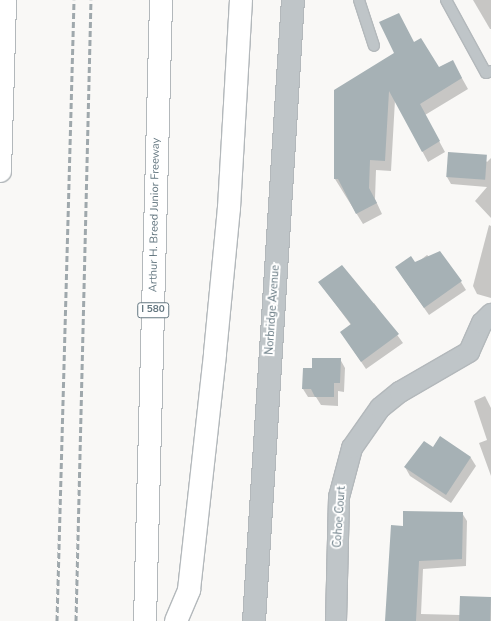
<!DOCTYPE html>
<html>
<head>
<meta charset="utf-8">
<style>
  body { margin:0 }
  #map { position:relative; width:491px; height:621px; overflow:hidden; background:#f9f8f6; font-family:"Nunito Sans",sans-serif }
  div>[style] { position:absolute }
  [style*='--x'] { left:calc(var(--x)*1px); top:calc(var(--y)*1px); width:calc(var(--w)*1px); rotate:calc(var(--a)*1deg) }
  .shadow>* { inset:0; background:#0003 }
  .building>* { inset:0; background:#a6b1b5; transform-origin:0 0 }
  .roads { filter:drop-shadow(1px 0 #b3b8bb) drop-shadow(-1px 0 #b3b8bb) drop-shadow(0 1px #b3b8bb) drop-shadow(0 -1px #b3b8bb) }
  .service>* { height:10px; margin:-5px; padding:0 5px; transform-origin:5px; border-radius:5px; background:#bfc5c8 }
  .minor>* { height:20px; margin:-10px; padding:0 10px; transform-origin:10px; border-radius:10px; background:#bfc5c8 }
  .tertiary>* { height:22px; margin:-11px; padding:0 11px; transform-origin:11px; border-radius:11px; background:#bfc5c8 }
  .motorway>* { height:22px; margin:-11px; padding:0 11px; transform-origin:11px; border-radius:11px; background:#fff }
  .rail>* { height:3px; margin-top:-1.5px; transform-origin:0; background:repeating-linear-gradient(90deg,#9fa8ac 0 6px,transparent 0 9px) }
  span { translate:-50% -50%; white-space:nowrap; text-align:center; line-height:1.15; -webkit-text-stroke:4px #fff; paint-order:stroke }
  .shield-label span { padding:1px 3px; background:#fff; border:1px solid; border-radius:3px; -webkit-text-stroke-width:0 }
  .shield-label { font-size:10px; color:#647780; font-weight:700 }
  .street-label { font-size:11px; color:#647780 }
</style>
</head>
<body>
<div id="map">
  <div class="shadow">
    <div style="clip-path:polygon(473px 0,491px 0,491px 29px,490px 29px)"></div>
    <div style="clip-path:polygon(414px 43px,438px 69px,458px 71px,468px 89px,425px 115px,445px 152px,428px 162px,395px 100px,391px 171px,376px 170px,375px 199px,382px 214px,363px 224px,335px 179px)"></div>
    <div style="clip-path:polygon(481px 156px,487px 162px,491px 158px,491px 218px,475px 201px,487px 187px,451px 184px,447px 177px)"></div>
    <div style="clip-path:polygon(489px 225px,491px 226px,491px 298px,477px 294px,473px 286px)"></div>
    <div style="clip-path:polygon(427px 255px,461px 282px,466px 290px,429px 315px,401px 275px)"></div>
    <div style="clip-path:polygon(319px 282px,371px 306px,374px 303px,403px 343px,366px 369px,341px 332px,351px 325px)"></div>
    <div style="clip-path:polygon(340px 359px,345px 368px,344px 392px,338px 391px,338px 406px,321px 405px,316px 397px,308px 397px,303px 389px,313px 369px)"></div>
    <div style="clip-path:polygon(485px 396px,491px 408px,491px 476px,479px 443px,487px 440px,474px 401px)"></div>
    <div style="clip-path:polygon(440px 437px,471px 458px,476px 466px,451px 503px,410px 476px,405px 467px,433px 448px)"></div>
    <div style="clip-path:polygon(462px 513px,467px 521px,466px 566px,423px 569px,421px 614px,460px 615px,491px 598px,491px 621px,387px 621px,404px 527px)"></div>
  </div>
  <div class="building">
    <div style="clip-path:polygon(399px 13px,414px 42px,421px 38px,439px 67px,453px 60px,462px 78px,420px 104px,440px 141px,422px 152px,389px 91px,385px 161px,370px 160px,369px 188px,377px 203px,356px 214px,338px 179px,334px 179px,334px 90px,394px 53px,379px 22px)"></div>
    <div style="left:448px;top:152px;width:39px;height:25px;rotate:4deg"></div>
    <div style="clip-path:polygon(440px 251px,462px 281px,424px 308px,395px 267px,411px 256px,415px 262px)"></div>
    <div style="clip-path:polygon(342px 265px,399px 334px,361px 362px,340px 332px,351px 324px,318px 282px)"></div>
    <div style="clip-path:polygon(312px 358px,341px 358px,340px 383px,334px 383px,334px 397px,315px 397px,311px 389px,302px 389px,303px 368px,312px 368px)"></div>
    <div style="clip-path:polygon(440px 436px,471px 457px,446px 495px,404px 467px,424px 441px,433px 447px)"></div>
    <div style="clip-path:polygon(403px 511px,463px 512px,462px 559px,419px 561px,416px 621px,385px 621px,391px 525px,403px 526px)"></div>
    <div style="left:460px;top:596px;width:31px;height:25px;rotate:2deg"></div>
  </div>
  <div class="roads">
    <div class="service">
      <div style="--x:359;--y:0;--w:48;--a:71.9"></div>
      <div style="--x:446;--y:0;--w:83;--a:61.3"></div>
      <div style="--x:486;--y:73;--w:5;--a:-22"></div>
    </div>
    <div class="minor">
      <div style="--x:336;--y:621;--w:124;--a:-88.6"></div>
      <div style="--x:339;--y:497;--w:51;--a:-75.1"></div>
      <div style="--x:352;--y:448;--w:49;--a:-55"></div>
      <div style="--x:380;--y:408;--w:26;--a:-39"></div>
      <div style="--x:400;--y:392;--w:80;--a:-30.1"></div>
      <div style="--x:469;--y:352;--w:32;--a:-66"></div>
      <div style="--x:482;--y:323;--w:13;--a:-45"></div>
    </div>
    <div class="tertiary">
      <div style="--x:254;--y:621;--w:622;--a:-86.41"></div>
    </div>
    <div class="motorway">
      <div style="--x:0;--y:171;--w:171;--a:-88.3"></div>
      <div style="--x:145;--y:621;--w:621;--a:-88.52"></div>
      <div style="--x:176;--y:621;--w:34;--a:-67"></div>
      <div style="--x:189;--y:590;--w:238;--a:-83.7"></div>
      <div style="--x:215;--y:353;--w:146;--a:-84.5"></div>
      <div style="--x:229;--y:208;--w:208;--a:-86.7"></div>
    </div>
  </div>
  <div class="rail">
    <div style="--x:57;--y:621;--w:621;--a:-88.43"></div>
    <div style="--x:76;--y:621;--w:621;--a:-88.62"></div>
  </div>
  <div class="shield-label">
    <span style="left:153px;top:310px">I 580</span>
  </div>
  <div class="street-label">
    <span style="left:155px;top:215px;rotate:-89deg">Arthur H. Breed Junior Freeway</span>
    <span style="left:273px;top:310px;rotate:-86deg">Norbridge Avenue</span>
    <span style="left:340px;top:517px;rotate:-86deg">Cohoe Court</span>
  </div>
</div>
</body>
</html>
